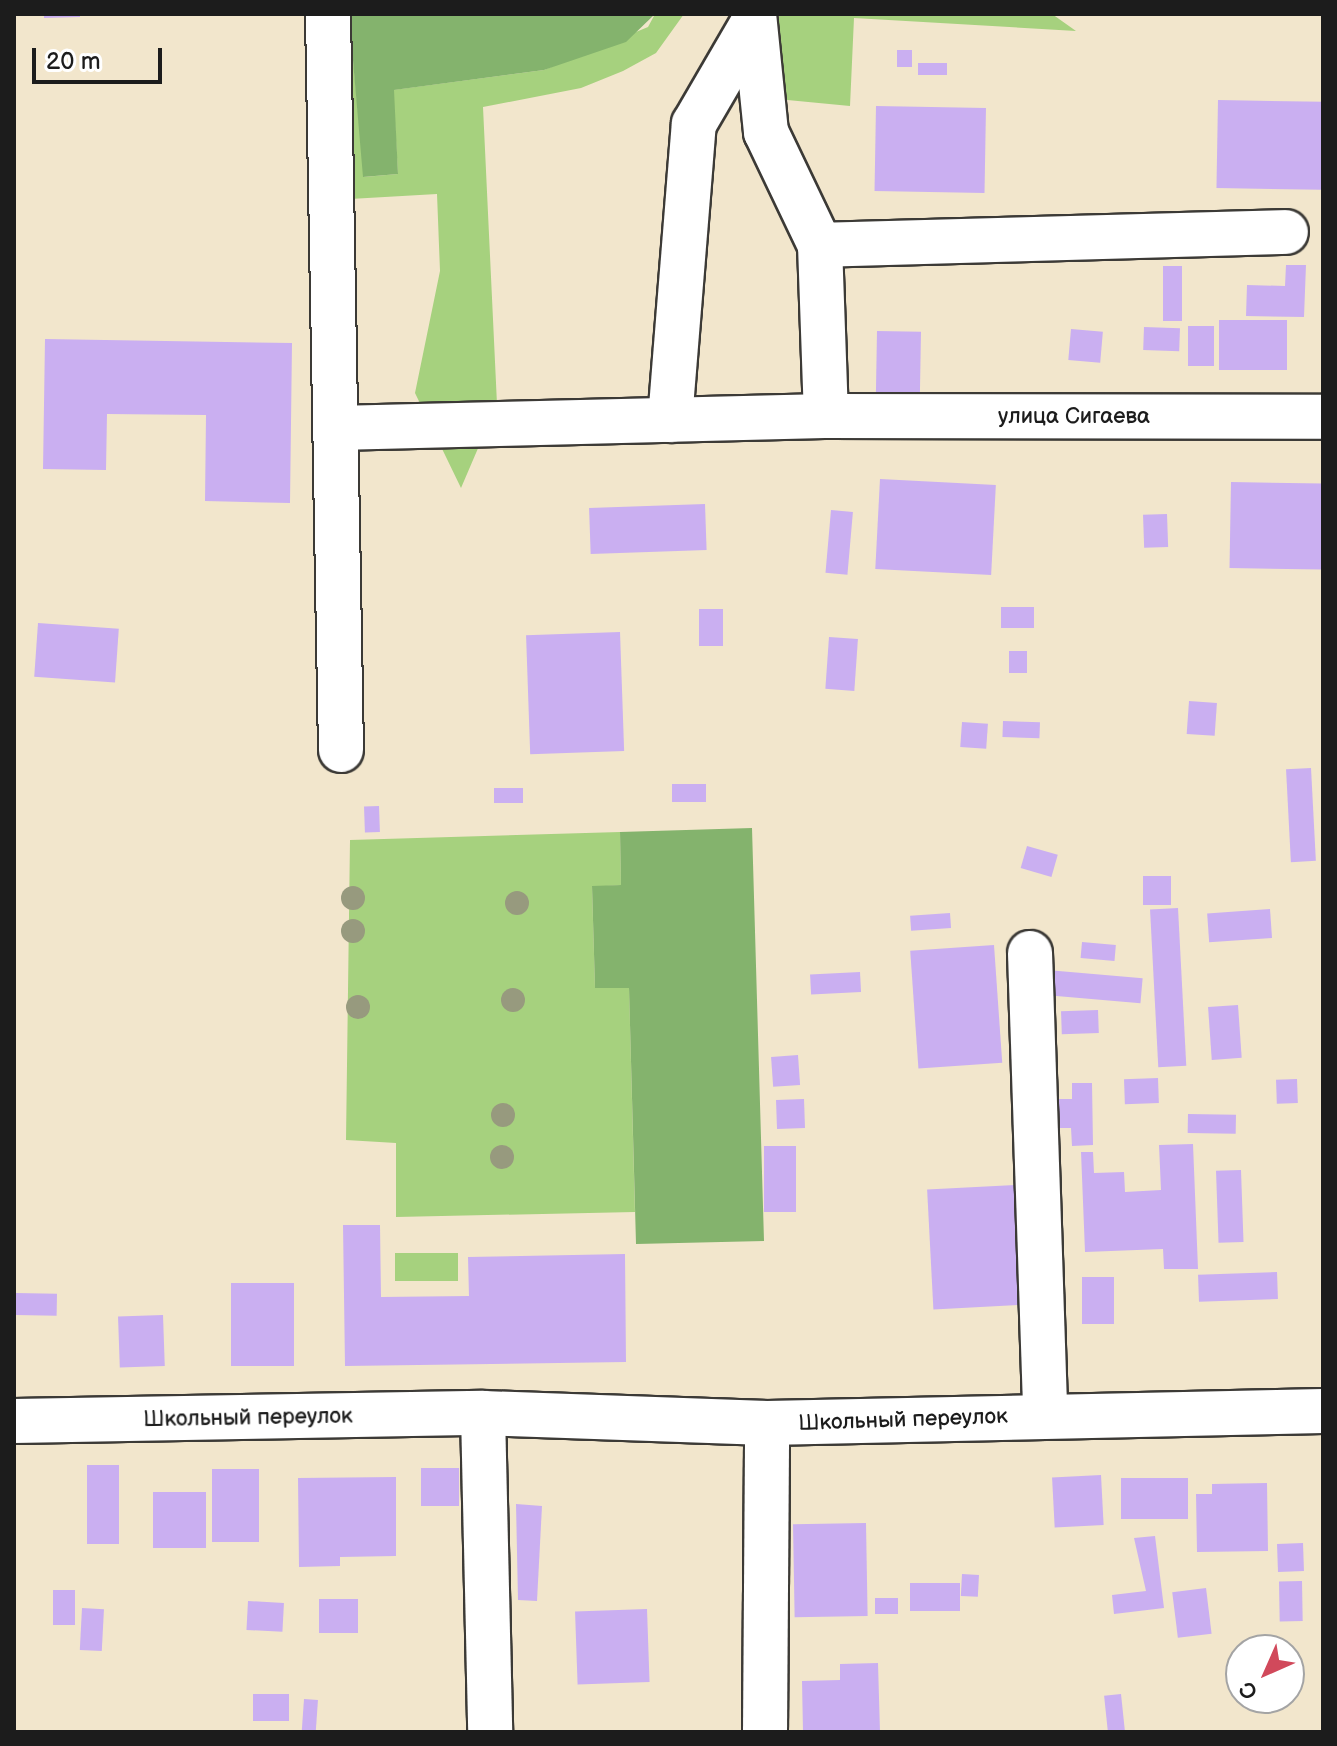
<!DOCTYPE html>
<html>
<head>
<meta charset="utf-8">
<style>
  body { margin:0 }
  #map { position:relative; width:1337px; height:1746px; overflow:hidden; background:#f2e6cc; font-family:"Balsamiq Sans",sans-serif }
  div>[style] { position:absolute }
  [style*='--x'] { left:calc(var(--x)*1px); top:calc(var(--y)*1px); width:calc(var(--w)*1px); rotate:calc(var(--a)*1deg) }
  .green>* { inset:0; background:#a6d17e; transform-origin:0 0 }
  .forest>* { inset:0; background:#84b36d }
  .building>* { inset:0; background:#caaff1; transform-origin:0 0 }
  .roads { filter:drop-shadow(2px 0 #3c3a36) drop-shadow(-2px 0 #3c3a36) drop-shadow(0 2px #3c3a36) drop-shadow(0 -2px #3c3a36) }
  .minor>* { height:44px; margin:-22px; padding:0 22px; transform-origin:22px; border-radius:22px; background:#fff }
  .trees>* { width:24px; height:24px; margin:-12px; border-radius:50%; background:#979a7e }
  span { translate:-50% -50%; white-space:nowrap; text-align:center; line-height:1.15; -webkit-text-stroke:6px #fff; paint-order:stroke }
  .street-label { font-size:22px; color:#1c1c1c }
  .frame { position:absolute; inset:0; border:16px solid #1c1c1c; pointer-events:none }
  .north { position:absolute; left:1225px; top:1634px; width:80px; height:80px; box-sizing:border-box; background:#fff; border:2px solid #a4a4a4; border-radius:50%; rotate:225deg; font-size:22px; font-weight:700; line-height:32px; text-align:center; color:#1c1c1c }
  .north::after { content:''; display:block; margin:auto; width:28px; height:36px; background:#d1495b; clip-path:polygon(50% 0,100% 100%,50% 72%,0 100%) }
  .scale { position:absolute; left:32px; top:48px; width:130px; height:36px; box-sizing:border-box; border:4px solid #1c1c1c; border-top:0; padding-left:10px; font-size:24px; line-height:28px; white-space:nowrap; color:#1c1c1c; -webkit-text-stroke:6px #fff; paint-order:stroke }
</style>
</head>
<body>
<div id="map">
  <div class="green">
    <div style="clip-path:polygon(349px 14px,364px 177px,398px 174px,393px 90px,544px 70px,648px 27px,655px 14px,684px 14px,656px 53px,623px 71px,581px 88px,483px 107px,497px 404px,461px 488px,415px 393px,440px 271px,437px 194px,350px 199px)"></div>
    <div style="clip-path:polygon(779px 14px,1052px 14px,1076px 31px,854px 18px,850px 106px,777px 99px)"></div>
    <div style="clip-path:polygon(620px 832px,621px 885px,592px 887px,595px 988px,629px 987px,635px 1212px,396px 1217px,396px 1143px,346px 1140px,350px 840px)"></div>
    <div style="left:458px;top:1253px;width:28px;height:63px;rotate:90deg"></div>
  </div>
  <div class="forest">
    <div style="clip-path:polygon(349px 14px,655px 14px,626px 42px,544px 70px,394px 90px,398px 174px,363px 177px)"></div>
    <div style="clip-path:polygon(752px 828px,764px 1241px,636px 1244px,629px 988px,595px 988px,592px 886px,621px 885px,620px 832px)"></div>
  </div>
  <div class="building">
    <div style="clip-path:polygon(44px 14px,80px 14px,80px 17px,44px 18px)"></div>
    <div style="left:897px;top:50px;width:15px;height:17px"></div>
    <div style="left:947px;top:63px;width:12px;height:29px;rotate:90deg"></div>
    <div style="left:1218px;top:100px;width:105px;height:88px;rotate:1deg"></div>
    <div style="left:876px;top:106px;width:110px;height:85px;rotate:1deg"></div>
    <div style="clip-path:polygon(1286px 265px,1306px 265px,1304px 317px,1246px 316px,1247px 285px,1285px 286px)"></div>
    <div style="left:1163px;top:266px;width:19px;height:55px"></div>
    <div style="left:1219px;top:320px;width:68px;height:50px"></div>
    <div style="left:1188px;top:326px;width:26px;height:40px"></div>
    <div style="left:1144px;top:327px;width:36px;height:23px;rotate:2deg"></div>
    <div style="left:1071px;top:329px;width:32px;height:31px;rotate:5deg"></div>
    <div style="left:877px;top:331px;width:44px;height:65px;rotate:1deg"></div>
    <div style="clip-path:polygon(45px 339px,292px 343px,290px 503px,205px 501px,206px 415px,107px 414px,106px 470px,43px 469px)"></div>
    <div style="left:880px;top:479px;width:116px;height:90px;rotate:3deg"></div>
    <div style="left:1231px;top:482px;width:92px;height:86px;rotate:1deg"></div>
    <div style="left:705px;top:504px;width:46px;height:116px;rotate:88deg"></div>
    <div style="left:831px;top:510px;width:22px;height:63px;rotate:5deg"></div>
    <div style="left:1167px;top:514px;width:33px;height:24px;rotate:88deg"></div>
    <div style="left:1001px;top:607px;width:33px;height:21px"></div>
    <div style="left:699px;top:609px;width:24px;height:37px"></div>
    <div style="left:38px;top:623px;width:81px;height:54px;rotate:4deg"></div>
    <div style="left:620px;top:632px;width:119px;height:94px;rotate:88deg"></div>
    <div style="left:829px;top:637px;width:29px;height:52px;rotate:4deg"></div>
    <div style="left:1009px;top:651px;width:18px;height:22px"></div>
    <div style="left:1189px;top:701px;width:28px;height:33px;rotate:4deg"></div>
    <div style="left:1003px;top:721px;width:37px;height:16px;rotate:2deg"></div>
    <div style="left:962px;top:722px;width:26px;height:25px;rotate:4deg"></div>
    <div style="left:1311px;top:768px;width:93px;height:25px;rotate:87deg"></div>
    <div style="left:672px;top:784px;width:34px;height:18px"></div>
    <div style="left:494px;top:788px;width:29px;height:15px"></div>
    <div style="left:379px;top:806px;width:26px;height:15px;rotate:88deg"></div>
    <div style="left:1027px;top:846px;width:32px;height:23px;rotate:16deg"></div>
    <div style="left:1143px;top:876px;width:28px;height:29px"></div>
    <div style="left:1178px;top:908px;width:158px;height:28px;rotate:87deg"></div>
    <div style="left:1270px;top:909px;width:29px;height:63px;rotate:86deg"></div>
    <div style="left:950px;top:913px;width:15px;height:40px;rotate:86deg"></div>
    <div style="left:1082px;top:942px;width:34px;height:16px;rotate:5deg"></div>
    <div style="left:994px;top:945px;width:118px;height:84px;rotate:86deg"></div>
    <div style="left:1047px;top:970px;width:96px;height:25px;rotate:5deg"></div>
    <div style="left:860px;top:972px;width:20px;height:50px;rotate:87deg"></div>
    <div style="left:1238px;top:1005px;width:53px;height:30px;rotate:86deg"></div>
    <div style="left:1098px;top:1010px;width:23px;height:37px;rotate:88deg"></div>
    <div style="left:798px;top:1055px;width:30px;height:27px;rotate:86deg"></div>
    <div style="left:1158px;top:1078px;width:25px;height:34px;rotate:88deg"></div>
    <div style="left:1297px;top:1079px;width:24px;height:21px;rotate:88deg"></div>
    <div style="clip-path:polygon(1072px 1083px,1092px 1083px,1093px 1145px,1072px 1146px,1071px 1128px,1047px 1128px,1047px 1099px,1072px 1099px)"></div>
    <div style="left:804px;top:1099px;width:29px;height:28px;rotate:88deg"></div>
    <div style="left:1188px;top:1114px;width:48px;height:19px;rotate:1deg"></div>
    <div style="clip-path:polygon(1193px 1144px,1198px 1269px,1164px 1269px,1163px 1249px,1085px 1252px,1081px 1152px,1093px 1152px,1094px 1173px,1124px 1172px,1125px 1192px,1161px 1190px,1159px 1145px)"></div>
    <div style="left:796px;top:1146px;width:66px;height:32px;rotate:90deg"></div>
    <div style="left:1241px;top:1170px;width:72px;height:25px;rotate:88deg"></div>
    <div style="left:1015px;top:1185px;width:120px;height:88px;rotate:87deg"></div>
    <div style="clip-path:polygon(343px 1225px,380px 1225px,381px 1297px,469px 1296px,468px 1257px,625px 1254px,626px 1362px,345px 1366px)"></div>
    <div style="left:1277px;top:1272px;width:27px;height:79px;rotate:88deg"></div>
    <div style="left:1082px;top:1277px;width:32px;height:47px"></div>
    <div style="left:231px;top:1283px;width:63px;height:83px"></div>
    <div style="left:16px;top:1293px;width:41px;height:22px;rotate:1deg"></div>
    <div style="left:163px;top:1315px;width:51px;height:45px;rotate:88deg"></div>
    <div style="left:87px;top:1465px;width:32px;height:79px"></div>
    <div style="left:421px;top:1468px;width:38px;height:38px"></div>
    <div style="left:212px;top:1469px;width:47px;height:73px"></div>
    <div style="left:1101px;top:1475px;width:50px;height:49px;rotate:87deg"></div>
    <div style="clip-path:polygon(396px 1477px,396px 1556px,340px 1557px,340px 1566px,299px 1567px,298px 1478px)"></div>
    <div style="left:1188px;top:1478px;width:41px;height:67px;rotate:90deg"></div>
    <div style="clip-path:polygon(1267px 1483px,1268px 1551px,1197px 1552px,1196px 1494px,1212px 1494px,1212px 1484px)"></div>
    <div style="left:206px;top:1492px;width:56px;height:53px;rotate:90deg"></div>
    <div style="clip-path:polygon(516px 1504px,542px 1506px,537px 1601px,518px 1600px)"></div>
    <div style="left:866px;top:1523px;width:93px;height:73px;rotate:89deg"></div>
    <div style="clip-path:polygon(1155px 1536px,1164px 1608px,1114px 1614px,1112px 1595px,1146px 1591px,1134px 1538px)"></div>
    <div style="left:1303px;top:1543px;width:28px;height:26px;rotate:88deg"></div>
    <div style="left:962px;top:1574px;width:17px;height:22px;rotate:3deg"></div>
    <div style="left:1302px;top:1581px;width:40px;height:23px;rotate:89deg"></div>
    <div style="left:960px;top:1583px;width:28px;height:50px;rotate:90deg"></div>
    <div style="left:1206px;top:1588px;width:46px;height:34px;rotate:83deg"></div>
    <div style="left:53px;top:1590px;width:22px;height:35px"></div>
    <div style="left:898px;top:1598px;width:16px;height:23px;rotate:90deg"></div>
    <div style="left:319px;top:1599px;width:39px;height:34px"></div>
    <div style="left:248px;top:1601px;width:36px;height:29px;rotate:3deg"></div>
    <div style="left:82px;top:1608px;width:22px;height:42px;rotate:3deg"></div>
    <div style="left:647px;top:1609px;width:73px;height:72px;rotate:88deg"></div>
    <div style="clip-path:polygon(878px 1663px,880px 1732px,803px 1732px,802px 1681px,840px 1680px,840px 1664px)"></div>
    <div style="left:253px;top:1694px;width:36px;height:27px"></div>
    <div style="left:1121px;top:1694px;width:38px;height:17px;rotate:84deg"></div>
    <div style="left:304px;top:1699px;width:14px;height:33px;rotate:4deg"></div>
  </div>
  <div class="roads">
    <div class="minor">
      <div style="--x:328;--y:14;--w:736;--a:88.99"></div>
      <div style="--x:754;--y:14;--w:119;--a:84.2"></div>
      <div style="--x:766;--y:132;--w:125;--a:64.5"></div>
      <div style="--x:820;--y:245;--w:171;--a:88"></div>
      <div style="--x:820;--y:245;--w:466;--a:-1.6"></div>
      <div style="--x:670;--y:420;--w:297;--a:-85.4"></div>
      <div style="--x:694;--y:124;--w:119;--a:-59.8"></div>
      <div style="--x:336;--y:428;--w:490;--a:-1.4"></div>
      <div style="--x:826;--y:416;--w:497;--a:0.1"></div>
      <div style="--x:1030;--y:953;--w:463;--a:88.1"></div>
      <div style="--x:483;--y:1413;--w:319;--a:88.7"></div>
      <div style="--x:14;--y:1421;--w:469;--a:-1"></div>
      <div style="--x:483;--y:1413;--w:284;--a:2"></div>
      <div style="--x:767;--y:1423;--w:556;--a:-1.24"></div>
      <div style="--x:765;--y:1732;--w:309;--a:-89.6"></div>
    </div>
  </div>
  <div class="trees">
    <div style="left:353px;top:898px"></div>
    <div style="left:517px;top:903px"></div>
    <div style="left:353px;top:931px"></div>
    <div style="left:513px;top:1000px"></div>
    <div style="left:358px;top:1007px"></div>
    <div style="left:503px;top:1115px"></div>
    <div style="left:502px;top:1157px"></div>
  </div>
  <div class="street-label">
    <span style="left:1074px;top:417px">улица Сигаева</span>
    <span style="left:248px;top:1418px;rotate:-1deg">Школьный переулок</span>
    <span style="left:903px;top:1420px;rotate:-2deg">Школьный переулок</span>
  </div>
  <div class="frame"></div>
  <div class="north">С</div>
  <div class="scale">20 m</div>
</div>
</body>
</html>
